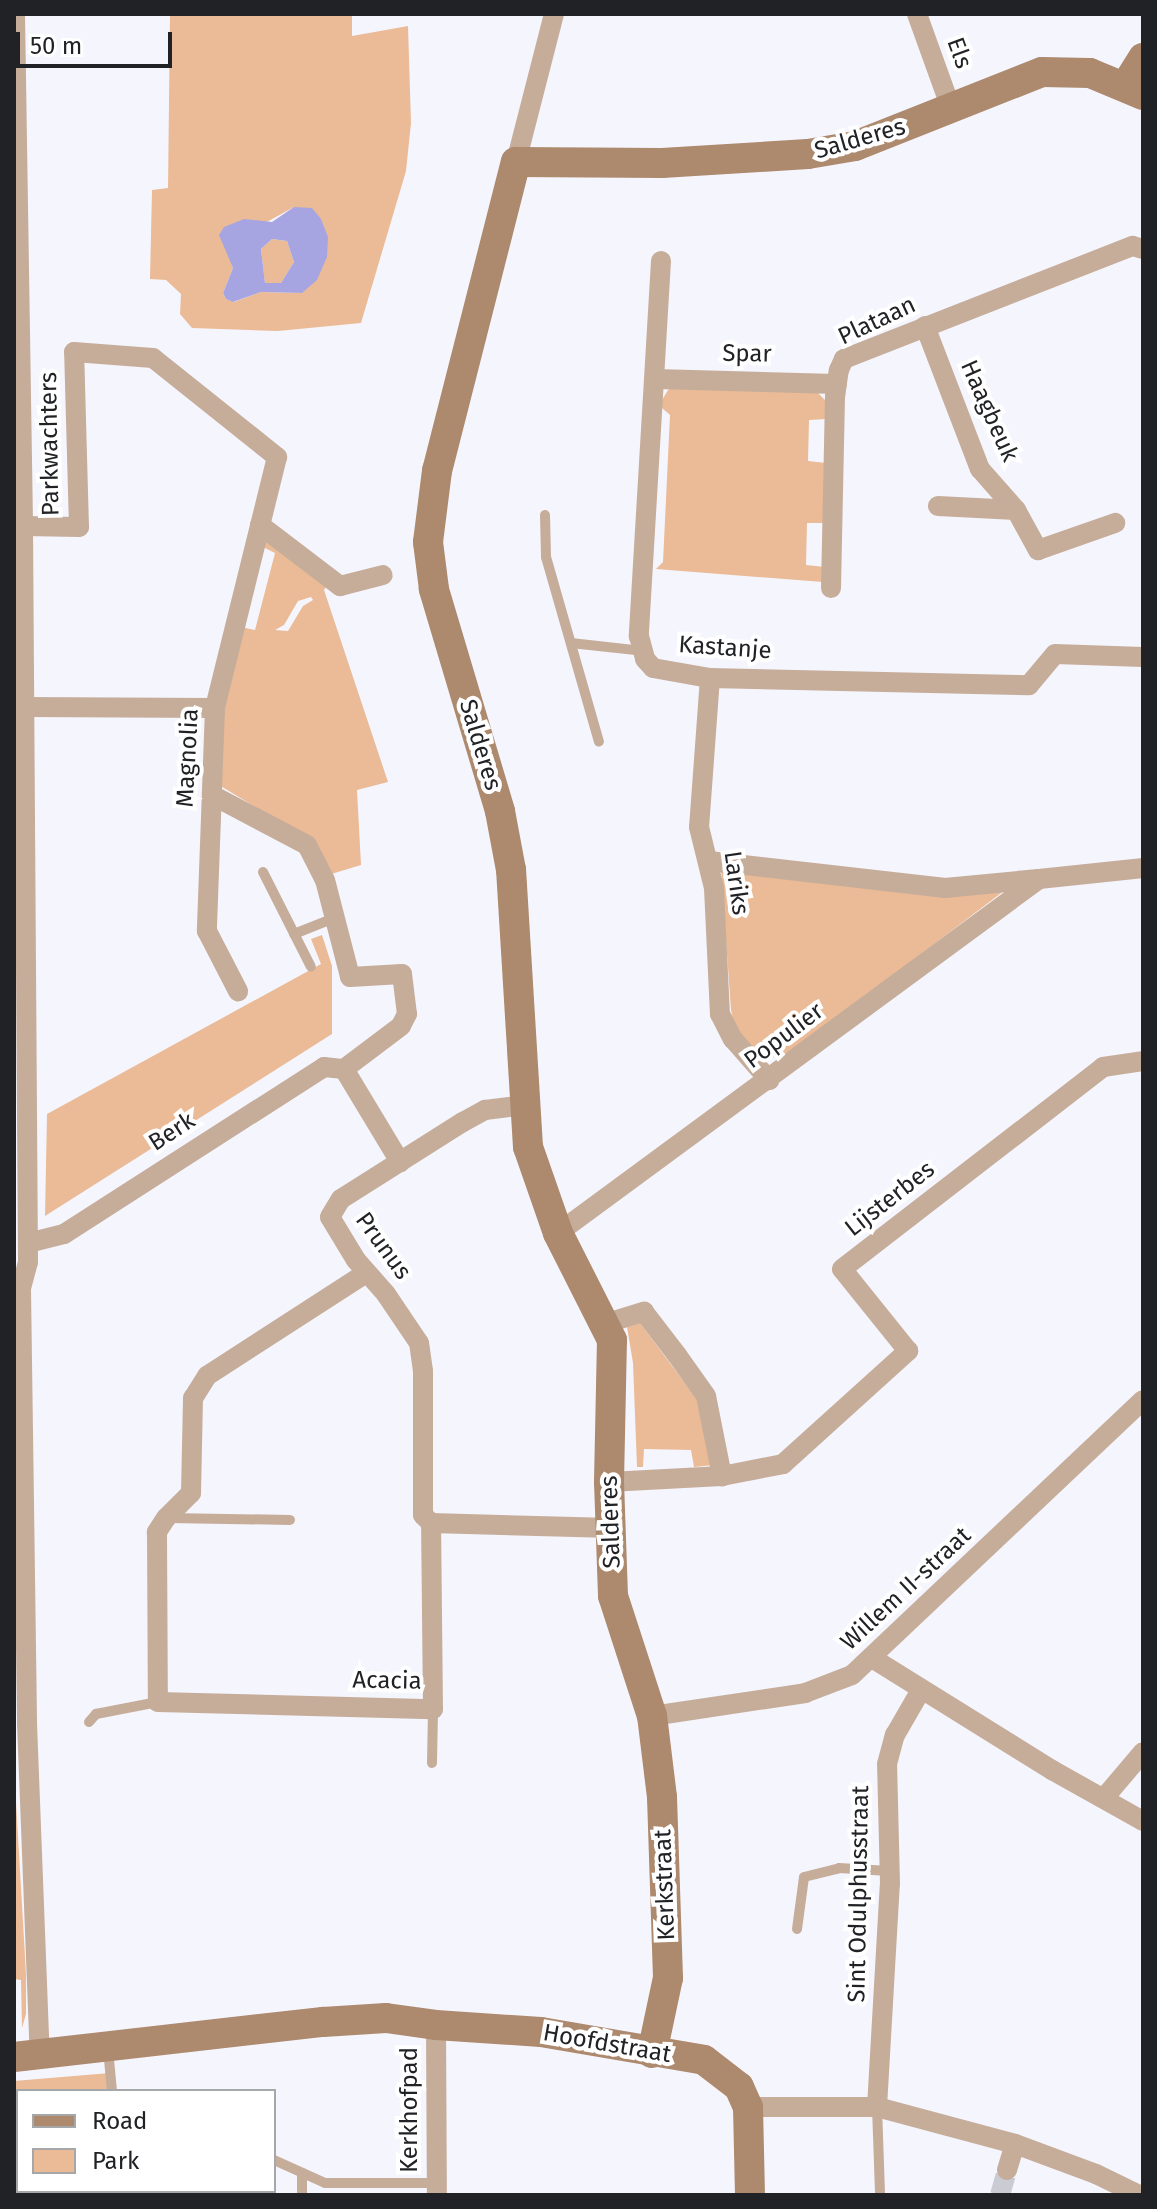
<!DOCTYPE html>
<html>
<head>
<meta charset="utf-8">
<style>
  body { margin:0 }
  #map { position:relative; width:1157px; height:2209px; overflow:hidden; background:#f5f5fe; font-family:"Fira Sans",sans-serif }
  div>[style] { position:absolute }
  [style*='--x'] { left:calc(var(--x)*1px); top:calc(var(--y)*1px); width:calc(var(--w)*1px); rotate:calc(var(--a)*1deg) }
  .green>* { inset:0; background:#eabb96 }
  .water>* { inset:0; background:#a6a5e2 }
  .street-tunnel>* { height:20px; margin-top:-10px; transform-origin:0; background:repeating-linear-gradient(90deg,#cbcbd3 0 20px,transparent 0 30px) }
  .lane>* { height:10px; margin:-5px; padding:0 5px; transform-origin:5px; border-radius:5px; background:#c6ad9a }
  .street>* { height:20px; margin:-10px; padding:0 10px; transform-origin:10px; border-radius:10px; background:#c6ad9a }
  .secondary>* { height:30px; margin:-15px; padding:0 15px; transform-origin:15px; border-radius:15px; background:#ad896d }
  span { translate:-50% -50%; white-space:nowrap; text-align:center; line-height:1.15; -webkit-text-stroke:8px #fff; paint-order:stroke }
  .street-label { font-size:24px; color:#212225 }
  .frame { position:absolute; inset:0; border:16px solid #212225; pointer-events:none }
  .legend { position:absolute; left:16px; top:2089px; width:260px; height:104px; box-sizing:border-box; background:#fff; border:2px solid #a6a7a8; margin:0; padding:10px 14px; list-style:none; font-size:24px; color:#212225 }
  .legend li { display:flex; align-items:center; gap:16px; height:40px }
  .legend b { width:40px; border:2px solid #a6a7a8 }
  .scale { position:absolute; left:16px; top:32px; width:156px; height:36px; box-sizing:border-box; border:4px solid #212225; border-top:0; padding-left:10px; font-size:24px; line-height:28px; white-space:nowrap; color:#212225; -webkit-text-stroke:6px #fff; paint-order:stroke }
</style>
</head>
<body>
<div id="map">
  <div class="green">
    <div style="clip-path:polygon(evenodd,170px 14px,352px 14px,352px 36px,408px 26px,411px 123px,406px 171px,361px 323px,278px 331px,192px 328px,180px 314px,181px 294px,166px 280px,150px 279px,152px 190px,168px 188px,170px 14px,294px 207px,302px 293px,261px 292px,234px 302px,226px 299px,223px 293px,233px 268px,229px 255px,265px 223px,294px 207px)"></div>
    <div style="clip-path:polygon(272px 239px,287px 241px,294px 262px,281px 283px,265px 284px,261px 249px)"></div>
    <div style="clip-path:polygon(670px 387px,815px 390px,825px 400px,826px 419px,809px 420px,808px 461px,826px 463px,825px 523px,807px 523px,806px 565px,825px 567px,823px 582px,656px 569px,663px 562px,670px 415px,662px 408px,662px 400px)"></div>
    <div style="clip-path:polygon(evenodd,267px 538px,328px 584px,324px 590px,388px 782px,357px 790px,361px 865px,328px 875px,295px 831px,219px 785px,217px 711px,241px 627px,255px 630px,275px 553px,261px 546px,267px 538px,311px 597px,313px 600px,303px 606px,288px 631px,275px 630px,284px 625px,298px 601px,311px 597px)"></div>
    <div style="clip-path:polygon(721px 867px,1013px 884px,813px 1036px,793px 1050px,762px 1062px,735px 1028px,731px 1010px)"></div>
    <div style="clip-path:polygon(322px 935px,332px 966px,332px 1034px,45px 1216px,47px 1114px,321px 964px,311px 939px)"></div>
    <div style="clip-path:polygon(640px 1323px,699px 1402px,714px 1465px,694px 1467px,691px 1450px,644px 1449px,643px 1467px,637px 1467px,633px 1363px,627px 1327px)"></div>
    <div style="clip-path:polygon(14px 1767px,26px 1974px,26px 2014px,22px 2028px,21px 1980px,14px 1979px)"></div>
    <div style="clip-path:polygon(110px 2073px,112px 2091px,18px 2091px,18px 2191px,110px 2191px,110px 2195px,14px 2195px,14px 2081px)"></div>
  </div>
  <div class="water">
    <div style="clip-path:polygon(evenodd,294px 207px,312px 208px,321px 219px,328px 237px,327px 257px,317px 280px,302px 293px,261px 292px,233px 302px,226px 299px,223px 293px,233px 268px,219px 235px,224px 227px,244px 219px,272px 222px,294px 207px,272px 239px,287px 241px,294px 262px,281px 283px,265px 283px,261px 249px,272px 239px)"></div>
  </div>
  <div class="street-tunnel">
    <div style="--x:1000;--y:2195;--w:26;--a:-74"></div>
  </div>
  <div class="lane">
    <div style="--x:545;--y:515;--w:42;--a:88.6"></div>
    <div style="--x:546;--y:557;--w:192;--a:74"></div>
    <div style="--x:571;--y:643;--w:72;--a:6.3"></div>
    <div style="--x:263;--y:872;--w:106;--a:63.2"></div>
    <div style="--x:294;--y:934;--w:43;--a:-21.8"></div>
    <div style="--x:168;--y:1518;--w:122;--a:0.9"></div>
    <div style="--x:89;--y:1722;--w:11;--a:-49"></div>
    <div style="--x:96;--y:1714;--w:63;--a:-11"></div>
    <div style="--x:432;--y:1763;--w:54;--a:-88.9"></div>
    <div style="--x:797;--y:1929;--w:52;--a:-82.3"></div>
    <div style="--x:804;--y:1877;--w:36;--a:-14"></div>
    <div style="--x:839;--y:1868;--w:50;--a:3.4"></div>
    <div style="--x:108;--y:2049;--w:42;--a:84.6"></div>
    <div style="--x:877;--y:2107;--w:88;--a:88"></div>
    <div style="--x:274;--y:2160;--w:56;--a:24.3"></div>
    <div style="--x:325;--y:2183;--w:112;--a:0"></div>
    <div style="--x:110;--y:2191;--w:4;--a:90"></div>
    <div style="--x:302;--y:2195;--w:22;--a:-90"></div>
  </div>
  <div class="street">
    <div style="--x:15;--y:14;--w:512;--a:89.1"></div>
    <div style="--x:23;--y:526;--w:736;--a:89.61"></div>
    <div style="--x:28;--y:1262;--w:28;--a:105"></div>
    <div style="--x:21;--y:1289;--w:434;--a:89.2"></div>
    <div style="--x:27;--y:1723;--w:332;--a:87.8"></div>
    <div style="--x:917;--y:14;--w:103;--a:70.2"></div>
    <div style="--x:516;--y:162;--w:153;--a:-75.6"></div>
    <div style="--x:661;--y:261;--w:376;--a:93.4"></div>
    <div style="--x:639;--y:636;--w:24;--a:75"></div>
    <div style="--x:645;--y:659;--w:12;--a:48"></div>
    <div style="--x:653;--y:668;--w:58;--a:10"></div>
    <div style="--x:710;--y:678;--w:319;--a:1.3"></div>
    <div style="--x:1029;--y:685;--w:40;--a:-50"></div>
    <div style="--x:1055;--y:654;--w:88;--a:2"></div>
    <div style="--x:925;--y:326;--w:153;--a:69"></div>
    <div style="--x:980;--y:469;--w:55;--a:48.7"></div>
    <div style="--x:1016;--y:510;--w:46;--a:61.2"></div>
    <div style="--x:1038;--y:550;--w:82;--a:-19.3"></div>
    <div style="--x:656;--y:379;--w:181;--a:1.6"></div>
    <div style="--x:938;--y:506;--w:78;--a:2.9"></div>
    <div style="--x:260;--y:525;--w:101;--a:37.3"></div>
    <div style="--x:340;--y:586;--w:44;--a:-14.3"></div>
    <div style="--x:23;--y:526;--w:56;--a:1"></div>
    <div style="--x:79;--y:527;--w:175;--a:-91.6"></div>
    <div style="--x:74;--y:352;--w:79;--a:4.3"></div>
    <div style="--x:153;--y:358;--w:159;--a:38.6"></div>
    <div style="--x:277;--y:457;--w:259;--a:103.9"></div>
    <div style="--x:215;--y:708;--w:223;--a:92.1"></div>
    <div style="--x:207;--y:931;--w:68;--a:62.7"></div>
    <div style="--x:831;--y:588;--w:191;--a:-88.8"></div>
    <div style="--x:835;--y:397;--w:27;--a:-82"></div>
    <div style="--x:839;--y:370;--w:12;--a:-66"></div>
    <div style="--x:844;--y:359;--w:310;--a:-21.4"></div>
    <div style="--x:1133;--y:246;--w:10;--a:17"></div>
    <div style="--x:710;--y:678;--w:149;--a:94.2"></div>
    <div style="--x:699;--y:827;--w:63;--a:76.2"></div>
    <div style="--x:714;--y:888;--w:126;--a:87.3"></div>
    <div style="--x:720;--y:1014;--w:28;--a:63"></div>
    <div style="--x:733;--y:1039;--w:55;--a:48.7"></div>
    <div style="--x:24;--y:707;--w:191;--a:0.3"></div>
    <div style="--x:212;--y:795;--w:107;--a:27.8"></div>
    <div style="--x:307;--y:845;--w:39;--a:63"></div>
    <div style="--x:325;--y:880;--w:100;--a:75.5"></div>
    <div style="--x:350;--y:977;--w:52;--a:-3.3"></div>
    <div style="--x:402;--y:974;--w:40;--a:82.9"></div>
    <div style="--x:407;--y:1014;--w:13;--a:117"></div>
    <div style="--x:401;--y:1026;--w:71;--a:143"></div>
    <div style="--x:709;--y:861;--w:238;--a:6.5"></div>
    <div style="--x:945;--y:888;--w:94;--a:-5.5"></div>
    <div style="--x:558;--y:1233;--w:597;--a:-36.35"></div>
    <div style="--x:1039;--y:879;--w:105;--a:-6"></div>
    <div style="--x:28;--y:1243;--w:37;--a:-14"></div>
    <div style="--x:64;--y:1234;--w:309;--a:-32.7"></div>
    <div style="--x:324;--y:1067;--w:20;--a:6"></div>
    <div style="--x:344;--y:1069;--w:109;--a:58.9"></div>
    <div style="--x:366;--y:1273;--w:189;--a:147.1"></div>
    <div style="--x:207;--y:1376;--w:26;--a:122"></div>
    <div style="--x:193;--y:1398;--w:95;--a:91.2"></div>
    <div style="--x:191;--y:1493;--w:35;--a:135"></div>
    <div style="--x:166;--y:1518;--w:17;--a:123"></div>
    <div style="--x:157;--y:1532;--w:170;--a:89.7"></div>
    <div style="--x:158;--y:1702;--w:275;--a:1.5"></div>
    <div style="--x:433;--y:1709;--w:186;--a:-90.6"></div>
    <div style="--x:431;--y:1523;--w:182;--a:1.6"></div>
    <div style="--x:607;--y:1323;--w:39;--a:-17"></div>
    <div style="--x:644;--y:1312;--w:54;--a:52.5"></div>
    <div style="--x:677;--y:1355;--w:50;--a:54.7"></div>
    <div style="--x:706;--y:1396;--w:82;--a:78.7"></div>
    <div style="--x:609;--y:1482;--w:113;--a:-3"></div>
    <div style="--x:722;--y:1476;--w:62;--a:-11.1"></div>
    <div style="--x:783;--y:1464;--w:169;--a:-42.1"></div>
    <div style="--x:908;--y:1351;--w:105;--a:-128.8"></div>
    <div style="--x:842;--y:1269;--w:330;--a:-37.7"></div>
    <div style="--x:1103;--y:1067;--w:40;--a:-8.5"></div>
    <div style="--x:431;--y:1523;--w:11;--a:-135"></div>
    <div style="--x:423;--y:1515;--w:144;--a:-90"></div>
    <div style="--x:423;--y:1371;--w:28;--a:-98"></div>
    <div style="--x:419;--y:1343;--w:59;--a:-124"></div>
    <div style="--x:386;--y:1294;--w:45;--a:-131.4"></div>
    <div style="--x:356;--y:1260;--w:50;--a:-121.2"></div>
    <div style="--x:330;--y:1217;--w:21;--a:-59"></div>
    <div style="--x:341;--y:1199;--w:144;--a:-32.3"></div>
    <div style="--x:463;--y:1122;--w:25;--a:-29"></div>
    <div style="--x:485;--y:1110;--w:38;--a:-7"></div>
    <div style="--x:872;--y:1658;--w:212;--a:31.9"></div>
    <div style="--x:1052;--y:1770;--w:104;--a:29.3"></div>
    <div style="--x:652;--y:1716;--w:155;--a:-8.5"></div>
    <div style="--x:805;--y:1693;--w:50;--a:-21"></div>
    <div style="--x:852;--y:1675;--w:400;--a:-43.4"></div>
    <div style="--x:1104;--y:1798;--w:60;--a:-49.7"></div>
    <div style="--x:436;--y:2025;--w:170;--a:89.7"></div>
    <div style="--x:748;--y:2107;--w:129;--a:0"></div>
    <div style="--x:877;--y:2107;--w:143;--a:15"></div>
    <div style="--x:1015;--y:2144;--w:86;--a:20.3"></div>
    <div style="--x:1096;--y:2174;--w:48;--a:26"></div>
    <div style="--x:877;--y:2107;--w:223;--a:-86.7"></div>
    <div style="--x:890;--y:1884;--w:120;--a:-91.4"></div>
    <div style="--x:887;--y:1764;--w:30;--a:-75"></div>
    <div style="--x:895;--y:1735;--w:52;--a:-60"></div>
    <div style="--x:1007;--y:2170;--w:27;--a:-73"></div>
  </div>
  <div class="secondary">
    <div style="--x:1126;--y:85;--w:32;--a:-58"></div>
    <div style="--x:652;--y:2053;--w:77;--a:-78"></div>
    <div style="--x:668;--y:1978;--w:181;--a:-91.9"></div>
    <div style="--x:662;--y:1797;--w:82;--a:-97"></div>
    <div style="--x:652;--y:1716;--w:126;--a:-108"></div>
    <div style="--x:613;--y:1596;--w:114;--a:-92"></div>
    <div style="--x:609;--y:1482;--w:142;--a:-88.8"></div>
    <div style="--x:612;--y:1340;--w:120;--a:-116.8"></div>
    <div style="--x:558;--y:1233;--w:91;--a:-109.2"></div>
    <div style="--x:528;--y:1147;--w:278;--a:-93.5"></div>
    <div style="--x:511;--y:870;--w:60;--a:-100.6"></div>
    <div style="--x:500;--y:811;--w:232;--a:-106.6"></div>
    <div style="--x:434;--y:589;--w:47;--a:-97.3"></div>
    <div style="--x:428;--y:542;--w:72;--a:-82.8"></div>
    <div style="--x:437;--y:471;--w:319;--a:-75.7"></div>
    <div style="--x:516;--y:162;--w:146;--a:0.4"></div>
    <div style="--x:662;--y:163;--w:146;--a:-3.5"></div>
    <div style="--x:808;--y:154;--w:48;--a:-9.7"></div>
    <div style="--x:855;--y:146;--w:201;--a:-21.6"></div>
    <div style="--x:1042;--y:72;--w:48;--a:1.2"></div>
    <div style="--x:1090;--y:73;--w:57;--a:22.5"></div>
    <div style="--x:14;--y:2057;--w:311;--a:-6.5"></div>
    <div style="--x:323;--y:2022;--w:63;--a:-3.6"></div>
    <div style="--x:386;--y:2018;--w:50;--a:8"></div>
    <div style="--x:436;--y:2025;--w:105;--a:3.8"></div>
    <div style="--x:541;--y:2032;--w:165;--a:9.7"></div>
    <div style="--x:704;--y:2060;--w:44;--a:37.6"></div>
    <div style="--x:739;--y:2087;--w:22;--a:66"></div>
    <div style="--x:748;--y:2107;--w:88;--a:88.7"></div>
  </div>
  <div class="street-label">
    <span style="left:959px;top:53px;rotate:70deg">Els</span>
    <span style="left:860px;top:139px;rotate:-16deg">Salderes</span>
    <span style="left:877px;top:321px;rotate:-25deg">Plataan</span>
    <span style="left:747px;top:354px;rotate:1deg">Spar</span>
    <span style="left:989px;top:411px;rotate:66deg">Haagbeuk</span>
    <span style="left:50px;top:444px;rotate:-91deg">Parkwachters</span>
    <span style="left:725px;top:648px;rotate:4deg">Kastanje</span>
    <span style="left:480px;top:745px;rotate:73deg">Salderes</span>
    <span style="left:188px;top:758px;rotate:-87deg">Magnolia</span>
    <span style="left:736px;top:883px;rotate:82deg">Lariks</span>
    <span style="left:784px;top:1036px;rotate:-37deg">Populier</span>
    <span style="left:172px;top:1132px;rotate:-33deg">Berk</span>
    <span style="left:890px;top:1199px;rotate:-38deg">Lijsterbes</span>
    <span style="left:383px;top:1246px;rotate:54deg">Prunus</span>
    <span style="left:611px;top:1522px;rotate:-92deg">Salderes</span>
    <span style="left:906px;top:1589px;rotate:-43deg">Willem II-straat</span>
    <span style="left:387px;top:1681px;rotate:1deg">Acacia</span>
    <span style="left:665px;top:1885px;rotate:-92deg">Kerkstraat</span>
    <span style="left:859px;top:1894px;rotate:-89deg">Sint Odulphusstraat</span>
    <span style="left:607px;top:2044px;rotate:10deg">Hoofdstraat</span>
    <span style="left:410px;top:2110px;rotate:-90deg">Kerkhofpad</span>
  </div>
  <div class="frame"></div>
  <ul class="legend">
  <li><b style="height:10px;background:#ad896d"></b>Road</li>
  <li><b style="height:22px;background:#eabb96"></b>Park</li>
  </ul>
  <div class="scale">50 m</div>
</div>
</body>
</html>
